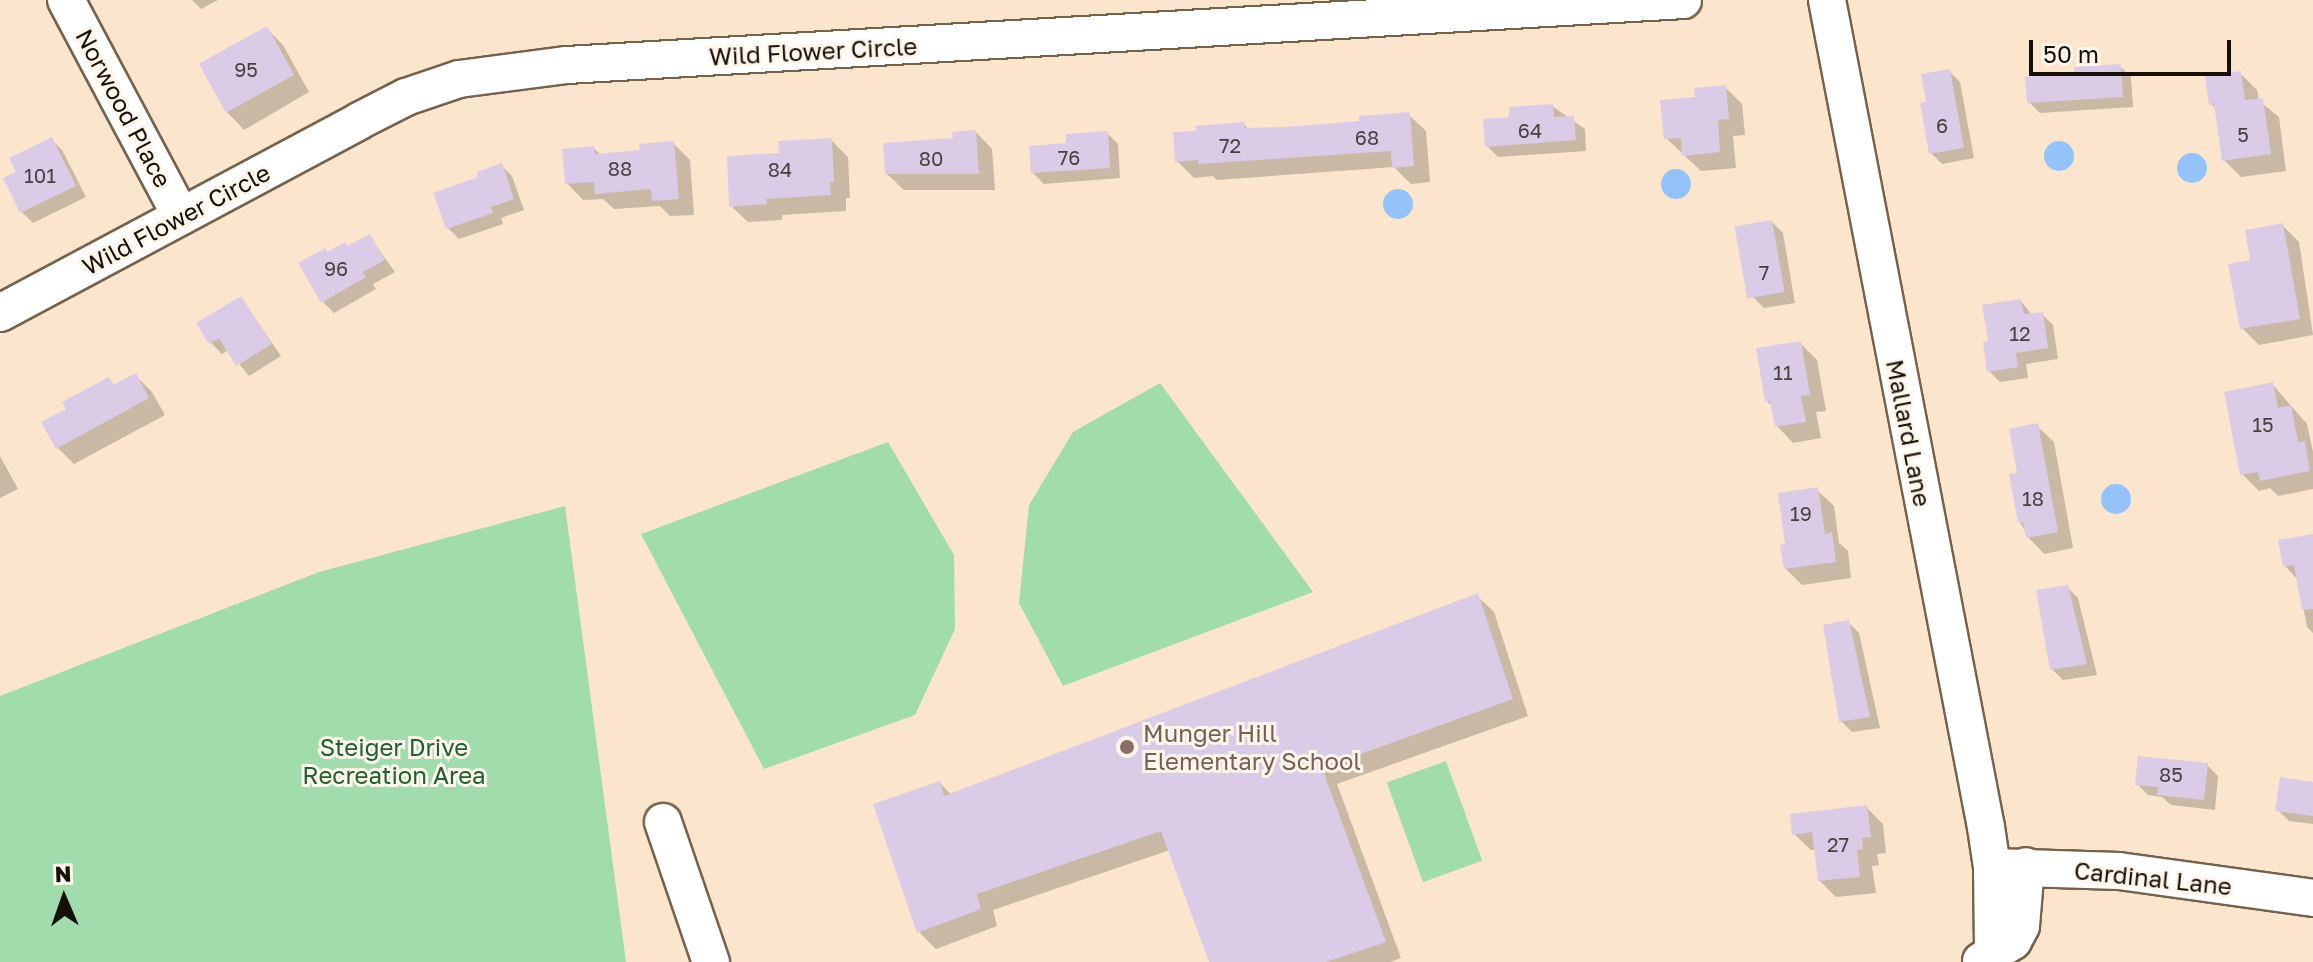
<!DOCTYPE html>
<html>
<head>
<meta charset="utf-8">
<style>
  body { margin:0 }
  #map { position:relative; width:2313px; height:962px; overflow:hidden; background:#fbe6cd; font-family:"Golos Text",sans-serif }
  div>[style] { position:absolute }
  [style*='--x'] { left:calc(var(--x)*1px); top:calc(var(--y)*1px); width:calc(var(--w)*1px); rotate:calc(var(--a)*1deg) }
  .green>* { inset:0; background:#a1dcad; transform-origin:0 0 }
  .water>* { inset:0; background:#94c3fb }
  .round { border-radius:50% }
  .shadow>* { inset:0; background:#0003 }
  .building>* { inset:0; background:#dccbe6; transform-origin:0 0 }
  .roads { filter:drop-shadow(2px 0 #75624d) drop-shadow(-2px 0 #75624d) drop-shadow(0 2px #75624d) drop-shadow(0 -2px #75624d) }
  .minor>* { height:36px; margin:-18px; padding:0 18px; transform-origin:18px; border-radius:18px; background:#fff }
  .dots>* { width:22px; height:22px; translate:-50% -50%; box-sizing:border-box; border:4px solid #fef5eb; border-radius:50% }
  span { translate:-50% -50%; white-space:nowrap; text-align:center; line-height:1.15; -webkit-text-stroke:6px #fef5eb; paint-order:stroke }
  .number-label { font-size:20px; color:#483f40 }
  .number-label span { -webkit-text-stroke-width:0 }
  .street-label { font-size:24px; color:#171008 }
  .education-label { font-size:24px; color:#785e54 }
  .left { translate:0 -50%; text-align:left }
  .park-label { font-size:24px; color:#1d6033 }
  .north { position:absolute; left:24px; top:858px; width:80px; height:80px; -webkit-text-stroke:6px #fef5eb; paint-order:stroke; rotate:358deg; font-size:22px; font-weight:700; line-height:32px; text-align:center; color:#171008 }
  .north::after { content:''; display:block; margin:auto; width:28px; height:36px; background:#171008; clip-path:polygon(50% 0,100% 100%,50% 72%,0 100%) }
  .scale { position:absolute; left:2029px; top:40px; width:202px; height:36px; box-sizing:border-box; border:4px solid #171008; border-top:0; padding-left:10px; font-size:24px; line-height:28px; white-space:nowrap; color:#171008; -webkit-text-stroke:6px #fef5eb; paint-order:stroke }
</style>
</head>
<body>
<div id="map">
  <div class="green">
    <div style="clip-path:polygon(1160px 383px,1313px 592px,1063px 686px,1019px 603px,1029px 505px,1073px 432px)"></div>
    <div style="clip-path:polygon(888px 442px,954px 555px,955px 629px,915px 715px,764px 769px,641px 534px)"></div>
    <div style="clip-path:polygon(565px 506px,626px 962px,0 962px,0 696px,319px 572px)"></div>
    <div style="left:1446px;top:761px;width:106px;height:63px;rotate:70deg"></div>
  </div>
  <div class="water">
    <div class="round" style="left:2044px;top:141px;width:30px;height:30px"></div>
    <div class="round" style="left:2177px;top:153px;width:30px;height:30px"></div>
    <div class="round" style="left:1661px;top:169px;width:30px;height:30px"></div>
    <div class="round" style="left:1383px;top:189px;width:30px;height:30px"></div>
    <div class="round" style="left:2101px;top:484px;width:30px;height:30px"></div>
  </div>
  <div class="shadow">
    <div style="clip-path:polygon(192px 0,218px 0,201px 9px)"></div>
    <div style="clip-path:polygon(266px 28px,283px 45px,309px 92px,244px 130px,228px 113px,201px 64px)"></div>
    <div style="clip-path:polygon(2120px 66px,2131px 77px,2133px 107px,2040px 113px,2029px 102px,2076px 75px)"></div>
    <div style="clip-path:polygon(1949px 71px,1960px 82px,1974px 158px,1942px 164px,1931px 153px)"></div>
    <div style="clip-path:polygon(2240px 73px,2257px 90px,2259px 101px,2279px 117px,2286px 171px,2241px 177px,2224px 160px,2217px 110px,2211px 104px)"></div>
    <div style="clip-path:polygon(1725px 87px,1742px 104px,1745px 135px,1733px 136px,1736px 168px,1701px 171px,1666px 138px,1697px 99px)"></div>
    <div style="clip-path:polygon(1552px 106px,1585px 129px,1586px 151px,1498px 157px,1487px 146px,1512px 119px)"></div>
    <div style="clip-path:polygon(1409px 115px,1426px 131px,1430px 182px,1411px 184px,1394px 167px,1217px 180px,1213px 176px,1194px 178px,1177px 161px,1244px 124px,1249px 130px,1361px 123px)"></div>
    <div style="clip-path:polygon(976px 132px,992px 149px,995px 190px,904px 190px,887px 174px)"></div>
    <div style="clip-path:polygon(1107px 133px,1118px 144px,1120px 178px,1044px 184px,1033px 173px,1069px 145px)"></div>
    <div style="clip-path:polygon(51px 139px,62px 150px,86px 197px,33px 223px,22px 212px,5px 179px,19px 172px)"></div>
    <div style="clip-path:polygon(831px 140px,848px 157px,850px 198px,846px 198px,846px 211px,782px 215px,782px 220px,748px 222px,731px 206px)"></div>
    <div style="clip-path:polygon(673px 143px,690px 160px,694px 215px,670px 216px,660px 206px,614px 209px,603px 199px,583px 200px,567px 183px,594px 148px,601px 156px,642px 152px)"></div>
    <div style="clip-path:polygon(501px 165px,512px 176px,524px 210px,501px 218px,503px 224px,459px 239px,448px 228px,481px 179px)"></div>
    <div style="clip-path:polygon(1772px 222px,1783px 233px,1795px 303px,1764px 308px,1753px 297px)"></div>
    <div style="clip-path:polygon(2283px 226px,2299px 242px,2313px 335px,2259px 345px,2242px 328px,2252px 261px)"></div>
    <div style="clip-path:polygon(369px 236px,395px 272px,373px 284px,376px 289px,334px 313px,323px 302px,301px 264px,349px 248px)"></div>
    <div style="clip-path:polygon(241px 298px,281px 356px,249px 376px,228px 350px,222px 354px,211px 343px)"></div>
    <div style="clip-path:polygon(2021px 301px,2032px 315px,2042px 314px,2053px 325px,2058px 359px,2026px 364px,2028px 378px,2000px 382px,1989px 371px)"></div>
    <div style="clip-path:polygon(1800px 343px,1817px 360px,1826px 411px,1816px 412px,1821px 438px,1793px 443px,1777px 426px,1773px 407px,1767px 401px)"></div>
    <div style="clip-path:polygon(135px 375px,152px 392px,165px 415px,74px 464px,57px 447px,69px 409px,109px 380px,115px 386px)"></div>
    <div style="clip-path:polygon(2273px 385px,2307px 424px,2313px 452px,2313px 489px,2278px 496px,2270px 488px,2259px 491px,2242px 474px)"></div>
    <div style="clip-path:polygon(2037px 426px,2054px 442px,2073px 548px,2044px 554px,2028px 537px,2020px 522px,2020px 474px)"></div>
    <div style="clip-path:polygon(0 456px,18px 489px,0 498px)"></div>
    <div style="clip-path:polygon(1817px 490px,1834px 506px,1839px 543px,1848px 551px,1851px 578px,1802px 585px,1785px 568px,1787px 546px)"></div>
    <div style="clip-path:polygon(2313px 536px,2313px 633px,2307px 627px,2298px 580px,2285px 566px)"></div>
    <div style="clip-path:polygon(2067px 587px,2078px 598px,2097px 675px,2063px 680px,2052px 669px)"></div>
    <div style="clip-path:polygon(1477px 596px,1494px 612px,1528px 716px,1337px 784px,1401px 958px,1390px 962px,1211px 962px,1170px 850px,993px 910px,997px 926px,936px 949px,919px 932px,875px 806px,940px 783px,952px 796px)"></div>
    <div style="clip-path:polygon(1848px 622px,1859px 633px,1880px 728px,1852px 732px,1841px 721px)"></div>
    <div style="clip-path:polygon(2207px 765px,2218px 776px,2215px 810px,2171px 805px,2162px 797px,2148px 795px,2137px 784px)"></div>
    <div style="clip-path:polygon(2313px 784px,2313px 824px,2289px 821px,2278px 810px)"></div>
    <div style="clip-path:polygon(1866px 807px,1883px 824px,1886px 853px,1877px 854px,1879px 865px,1872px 866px,1876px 893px,1836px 897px,1819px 880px,1816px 850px,1811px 850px,1794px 834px)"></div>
  </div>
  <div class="building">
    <div style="left:267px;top:26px;width:56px;height:78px;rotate:61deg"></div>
    <div style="clip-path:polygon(2121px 64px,2123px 97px,2027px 103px,2025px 77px,2074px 74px,2074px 67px)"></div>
    <div style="clip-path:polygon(1950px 69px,1964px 148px,1929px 154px,1920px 103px,1926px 102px,1921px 74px)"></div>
    <div style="clip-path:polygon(2241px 71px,2245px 100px,2263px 98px,2271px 154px,2222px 161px,2214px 104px,2209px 105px,2205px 76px)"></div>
    <div style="clip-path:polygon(1726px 85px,1729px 119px,1718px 120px,1720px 152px,1682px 156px,1681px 138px,1664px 139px,1660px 100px,1695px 97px,1694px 88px)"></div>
    <div style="clip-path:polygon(1553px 104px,1554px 117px,1574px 116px,1576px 140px,1485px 147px,1483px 119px,1509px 117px,1509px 107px)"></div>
    <div style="clip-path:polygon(1410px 112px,1414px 166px,1392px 168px,1391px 151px,1198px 164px,1198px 160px,1175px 162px,1173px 132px,1196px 131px,1195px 126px,1245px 122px,1245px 128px,1284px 127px,1359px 121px,1359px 116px)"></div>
    <div style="clip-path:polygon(976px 130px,979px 174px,885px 174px,883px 143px,953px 138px,952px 132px)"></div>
    <div style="clip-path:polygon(1108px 131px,1110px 168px,1031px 173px,1029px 146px,1066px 143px,1066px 134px)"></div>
    <div style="clip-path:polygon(52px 137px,76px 186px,20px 213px,3px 178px,16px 172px,9px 158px)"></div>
    <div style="clip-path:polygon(832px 138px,834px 182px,830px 182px,831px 195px,766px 199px,767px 204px,729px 207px,727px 156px,779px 153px,778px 141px)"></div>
    <div style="clip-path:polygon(674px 141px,679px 199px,652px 201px,651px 189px,595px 194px,594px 182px,565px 184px,562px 149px,594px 146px,595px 154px,640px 150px,639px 144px)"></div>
    <div style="clip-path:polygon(502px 163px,514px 199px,491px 207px,493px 213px,446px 229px,433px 193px,478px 177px,477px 172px)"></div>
    <div style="left:1772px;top:220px;width:73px;height:38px;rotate:80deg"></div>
    <div style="clip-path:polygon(2283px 223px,2300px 319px,2240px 329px,2228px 264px,2250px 260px,2245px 230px)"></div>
    <div style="clip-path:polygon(370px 234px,385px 260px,363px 272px,366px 277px,321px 303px,298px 263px,325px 248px,327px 252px,345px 242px,347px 246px)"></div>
    <div style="clip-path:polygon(241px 296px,272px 344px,236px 366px,219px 338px,209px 344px,196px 323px)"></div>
    <div style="clip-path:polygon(2021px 299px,2024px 314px,2043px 312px,2048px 348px,2016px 353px,2018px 367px,1987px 372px,1983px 342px,1988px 341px,1982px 305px)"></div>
    <div style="clip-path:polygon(1801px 341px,1810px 395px,1801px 396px,1806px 422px,1775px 427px,1770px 401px,1765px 402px,1756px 348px)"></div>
    <div style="clip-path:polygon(136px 373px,149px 398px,56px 449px,41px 422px,66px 409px,62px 402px,109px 377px,113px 385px)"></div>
    <div style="clip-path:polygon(2273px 382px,2278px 408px,2291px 405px,2298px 442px,2305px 441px,2310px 471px,2260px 481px,2258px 472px,2240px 475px,2224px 392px)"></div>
    <div style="clip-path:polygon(2038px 423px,2058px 532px,2026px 538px,2023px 522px,2018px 523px,2009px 474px,2017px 473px,2009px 429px)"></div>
    <div style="clip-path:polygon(1818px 487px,1825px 534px,1832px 532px,1836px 562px,1784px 569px,1780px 545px,1785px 544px,1778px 493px)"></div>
    <div style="clip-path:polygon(2313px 534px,2313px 609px,2302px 610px,2294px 565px,2283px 567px,2278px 540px)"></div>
    <div style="clip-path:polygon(2068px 585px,2087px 664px,2050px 670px,2036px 590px)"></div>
    <div style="clip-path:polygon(1478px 593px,1513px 699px,1322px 768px,1386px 942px,1326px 962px,1209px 962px,1161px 831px,977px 894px,981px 909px,917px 933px,873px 804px,940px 781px,944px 796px)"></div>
    <div style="clip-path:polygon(1849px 620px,1870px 717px,1839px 722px,1823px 625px)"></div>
    <div style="clip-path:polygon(2138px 756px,2208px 763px,2204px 800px,2157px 795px,2158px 787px,2135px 785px)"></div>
    <div style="clip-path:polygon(2280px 777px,2313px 782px,2313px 816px,2275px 811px)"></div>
    <div style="clip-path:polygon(1867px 805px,1871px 837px,1862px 838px,1863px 849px,1857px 850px,1860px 877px,1818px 881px,1812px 832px,1792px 835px,1790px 814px)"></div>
  </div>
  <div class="roads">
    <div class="minor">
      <div style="--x:66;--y:0;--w:245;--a:62"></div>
      <div style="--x:1827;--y:0;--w:842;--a:79.12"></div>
      <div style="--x:1986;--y:827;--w:40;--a:81.5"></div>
      <div style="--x:1992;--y:867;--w:87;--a:89.3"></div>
      <div style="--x:0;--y:313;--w:407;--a:-28.1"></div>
      <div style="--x:359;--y:121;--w:53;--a:-27.1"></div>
      <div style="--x:406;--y:97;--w:56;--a:-18.8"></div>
      <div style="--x:459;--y:79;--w:109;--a:-7.4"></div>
      <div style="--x:567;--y:65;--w:1118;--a:-3.33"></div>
      <div style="--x:663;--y:822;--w:148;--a:71.1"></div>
      <div style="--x:1992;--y:867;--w:127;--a:1.8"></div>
      <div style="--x:2119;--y:871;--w:196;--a:7.9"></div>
      <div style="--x:1981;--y:961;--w:38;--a:-32"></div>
      <div style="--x:2013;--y:941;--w:17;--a:-62"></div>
      <div style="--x:2021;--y:926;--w:60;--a:-85.2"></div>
    </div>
  </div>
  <div class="dots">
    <div style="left:1127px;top:747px;background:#8d6e63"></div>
  </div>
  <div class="number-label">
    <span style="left:246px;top:69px">95</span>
    <span style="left:1942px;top:125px">6</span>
    <span style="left:1530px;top:130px">64</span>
    <span style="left:2243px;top:134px">5</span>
    <span style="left:1367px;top:137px">68</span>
    <span style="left:1230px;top:145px">72</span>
    <span style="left:1069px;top:157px">76</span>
    <span style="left:931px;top:158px">80</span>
    <span style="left:620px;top:168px">88</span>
    <span style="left:780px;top:169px">84</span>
    <span style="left:40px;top:175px">101</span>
    <span style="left:336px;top:268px">96</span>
    <span style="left:1764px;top:272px">7</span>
    <span style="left:2020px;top:333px">12</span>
    <span style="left:1783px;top:372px">11</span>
    <span style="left:2263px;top:424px">15</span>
    <span style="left:2033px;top:498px">18</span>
    <span style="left:1801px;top:513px">19</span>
    <span style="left:2171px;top:774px">85</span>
    <span style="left:1838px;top:844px">27</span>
  </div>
  <div class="street-label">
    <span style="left:813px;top:51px;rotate:-3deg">Wild Flower Circle</span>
    <span style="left:124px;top:108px;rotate:62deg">Norwood Place</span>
    <span style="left:176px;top:219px;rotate:-28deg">Wild Flower Circle</span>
    <span style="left:1909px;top:433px;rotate:79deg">Mallard Lane</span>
    <span style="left:2153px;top:878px;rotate:6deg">Cardinal Lane</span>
  </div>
  <div class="education-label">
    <span class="left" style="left:1143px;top:747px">Munger Hill<br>Elementary School</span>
  </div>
  <div class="park-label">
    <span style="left:394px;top:761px">Steiger Drive<br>Recreation Area</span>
  </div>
  <div class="north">N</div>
  <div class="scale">50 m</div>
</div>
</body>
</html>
